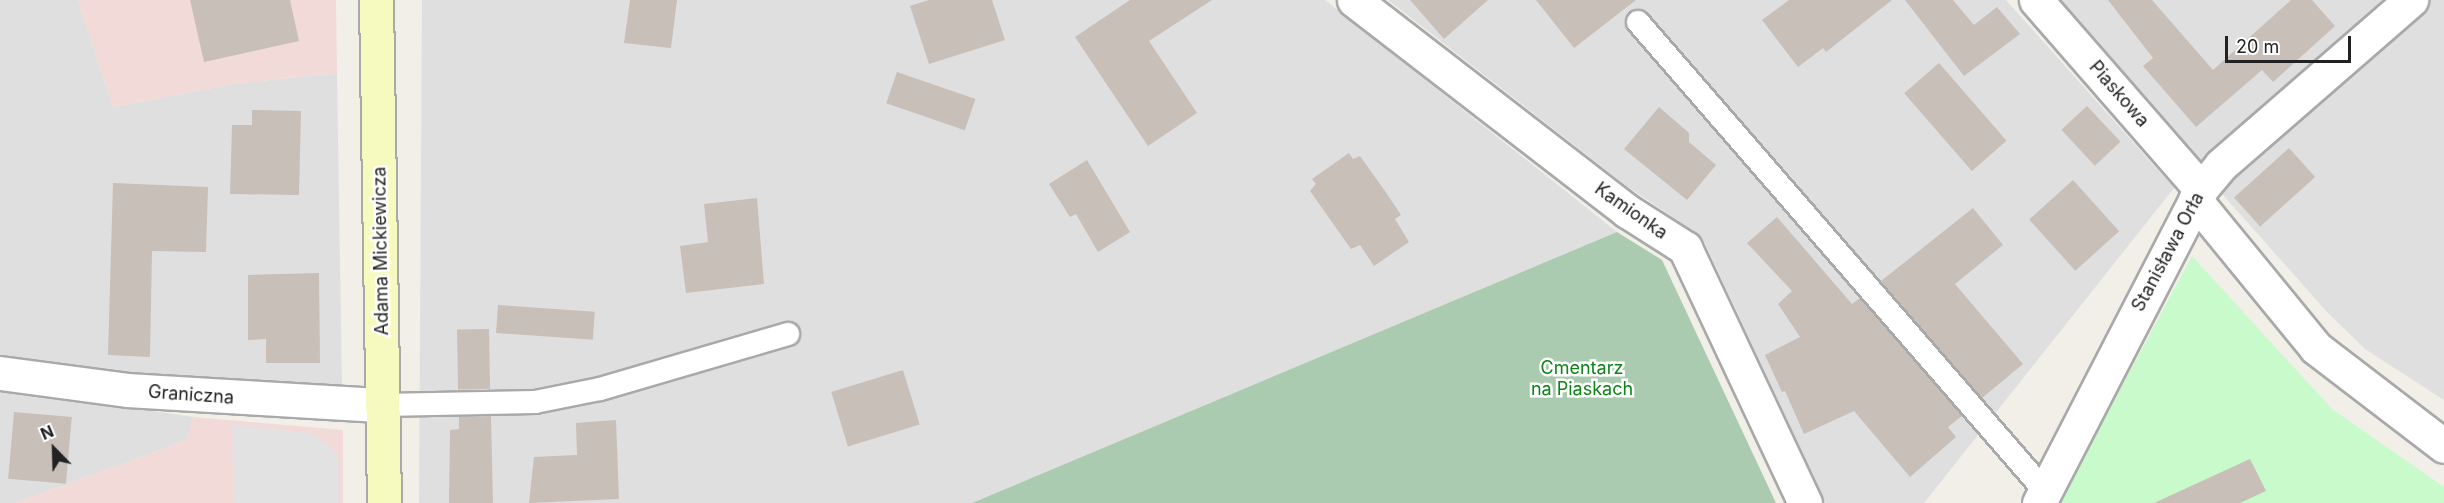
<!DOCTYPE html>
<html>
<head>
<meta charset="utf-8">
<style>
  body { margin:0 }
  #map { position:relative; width:2444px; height:503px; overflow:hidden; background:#f2efe9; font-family:Inter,sans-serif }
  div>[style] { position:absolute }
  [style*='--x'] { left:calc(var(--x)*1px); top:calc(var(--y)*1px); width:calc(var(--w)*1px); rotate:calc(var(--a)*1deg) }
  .residential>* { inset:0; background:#e0dfdf }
  .commercial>* { inset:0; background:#f2dad9 }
  .cemetery>* { inset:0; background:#aacbaf }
  .park>* { inset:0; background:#c8facc }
  .parking>* { inset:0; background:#e2e2e2 }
  .building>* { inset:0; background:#c7bfb8; transform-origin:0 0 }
  .roads { filter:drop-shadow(2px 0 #a9a9a9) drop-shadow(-2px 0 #a9a9a9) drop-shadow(0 2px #a9a9a9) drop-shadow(0 -2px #a9a9a9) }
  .lane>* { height:22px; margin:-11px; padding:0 11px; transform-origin:11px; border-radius:11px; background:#fff }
  .street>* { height:33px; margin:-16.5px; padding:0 16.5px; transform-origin:16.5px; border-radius:16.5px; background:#fff }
  .secondary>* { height:33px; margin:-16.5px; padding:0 16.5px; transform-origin:16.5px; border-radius:16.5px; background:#f7fabf }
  span { translate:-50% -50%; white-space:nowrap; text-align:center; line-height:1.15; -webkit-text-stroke:5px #fff; paint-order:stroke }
  .street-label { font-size:18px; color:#222 }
  .park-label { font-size:18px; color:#0c8416 }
  .north { position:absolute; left:24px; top:419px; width:60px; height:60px; -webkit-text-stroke:4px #fff; paint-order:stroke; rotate:337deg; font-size:16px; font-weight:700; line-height:24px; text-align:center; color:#222 }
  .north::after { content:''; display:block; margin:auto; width:21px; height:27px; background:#222; clip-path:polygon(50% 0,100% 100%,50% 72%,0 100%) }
  .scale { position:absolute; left:2225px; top:36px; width:126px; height:27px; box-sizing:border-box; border:3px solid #222; border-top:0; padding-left:8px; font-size:18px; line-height:21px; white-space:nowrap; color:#222; -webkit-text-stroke:4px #fff; paint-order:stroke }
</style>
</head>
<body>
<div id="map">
  <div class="residential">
    <div style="clip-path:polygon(0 0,78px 0,113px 107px,233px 84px,337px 73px,342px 389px,111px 374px,0 358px)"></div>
    <div style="clip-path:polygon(422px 0,1325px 0,1617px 232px,972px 503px,419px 503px)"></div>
    <div style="clip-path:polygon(1388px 0,2006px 0,2174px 188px,1924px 503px,1826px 503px,1702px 237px,1628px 187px)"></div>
    <div style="clip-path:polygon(2050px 0,2444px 0,2444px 400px,2365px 349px,2327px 312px)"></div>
    <div style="clip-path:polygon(0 390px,59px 397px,193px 417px,187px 440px,16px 503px,0 503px)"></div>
  </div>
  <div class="commercial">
    <div style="clip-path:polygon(78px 0,336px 0,337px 73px,233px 84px,113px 107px)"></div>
    <div style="clip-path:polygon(193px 417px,343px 430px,343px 503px,16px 503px,187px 440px)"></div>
  </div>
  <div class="cemetery">
    <div style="clip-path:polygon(1617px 232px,1662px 260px,1776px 503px,972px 503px)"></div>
  </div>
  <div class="park">
    <div style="clip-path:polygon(2192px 256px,2332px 409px,2444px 487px,2444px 503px,2059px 503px)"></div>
  </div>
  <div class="parking">
    <div style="clip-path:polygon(232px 425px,312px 433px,338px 454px,339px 503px,234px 503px)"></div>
  </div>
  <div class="building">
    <div style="clip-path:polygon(190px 0,290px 0,299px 41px,204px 62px)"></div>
    <div style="clip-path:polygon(630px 0,677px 0,671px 48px,624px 43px)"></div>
    <div style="clip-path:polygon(929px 0,992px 0,1005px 40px,929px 64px,910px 6px)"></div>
    <div style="clip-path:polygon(1130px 0,1212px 0,1149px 41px,1197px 113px,1148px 146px,1075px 37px)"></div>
    <div style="clip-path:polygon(1410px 0,1488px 0,1444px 39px)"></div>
    <div style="clip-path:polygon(1536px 0,1636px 0,1574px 48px)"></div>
    <div style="clip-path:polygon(1789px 0,1892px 0,1826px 52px,1823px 48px,1798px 67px,1762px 20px)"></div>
    <div style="clip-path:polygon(1905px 0,1953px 0,1974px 25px,1997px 7px,2020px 34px,1964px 76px)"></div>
    <div style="clip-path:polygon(2108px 0,2152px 0,2213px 70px,2291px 0,2312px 0,2335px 26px,2273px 82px,2262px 70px,2196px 127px,2143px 66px,2153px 58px)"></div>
    <div style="left:1939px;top:63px;width:103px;height:46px;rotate:49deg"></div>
    <div style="left:897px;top:72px;width:83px;height:33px;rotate:19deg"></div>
    <div style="left:2087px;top:106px;width:49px;height:35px;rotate:47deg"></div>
    <div style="clip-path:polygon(1659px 107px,1689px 133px,1689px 142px,1716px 165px,1687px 200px,1624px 149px)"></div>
    <div style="clip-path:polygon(252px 110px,301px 111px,299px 195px,230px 194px,232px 125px,252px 125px)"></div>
    <div style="left:2289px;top:148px;width:39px;height:74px;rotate:48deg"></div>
    <div style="clip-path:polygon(1349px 153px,1353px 159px,1360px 156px,1385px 191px,1401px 215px,1395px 219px,1409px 242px,1374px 266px,1360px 245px,1351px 249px,1310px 191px,1316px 184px,1312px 179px)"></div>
    <div style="clip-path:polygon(1087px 160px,1130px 232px,1098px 252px,1076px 214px,1070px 217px,1049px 184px)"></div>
    <div style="left:2073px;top:180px;width:69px;height:59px;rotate:48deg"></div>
    <div style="clip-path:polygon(113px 183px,208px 187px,206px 252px,152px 251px,150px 357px,108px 355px)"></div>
    <div style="clip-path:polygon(757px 198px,764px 284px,686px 293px,680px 246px,708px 242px,704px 204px)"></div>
    <div style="clip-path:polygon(1973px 208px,2003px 245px,1955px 284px,2023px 364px,1982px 398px,1881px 281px)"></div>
    <div style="clip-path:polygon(1777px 217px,1852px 304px,1860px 298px,1962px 416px,1948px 427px,1956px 437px,1910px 477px,1854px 411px,1804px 434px,1785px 391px,1782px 392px,1765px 355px,1800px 337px,1778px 304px,1792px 291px,1747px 243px)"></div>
    <div style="clip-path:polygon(319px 273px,320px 363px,266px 363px,266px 339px,248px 340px,248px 275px)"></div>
    <div style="left:498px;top:305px;width:97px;height:28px;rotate:4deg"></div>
    <div style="left:489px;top:329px;width:60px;height:32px;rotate:89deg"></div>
    <div style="left:903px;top:370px;width:57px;height:75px;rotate:73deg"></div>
    <div style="left:14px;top:412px;width:58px;height:67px;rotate:5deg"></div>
    <div style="clip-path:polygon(491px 416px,493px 503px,449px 503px,450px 430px,459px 429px,459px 417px)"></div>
    <div style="clip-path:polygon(616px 420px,619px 499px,529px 503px,534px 457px,577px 455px,576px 423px)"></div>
    <div style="clip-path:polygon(2250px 459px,2266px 491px,2240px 503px,2154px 503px)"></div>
  </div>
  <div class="roads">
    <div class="lane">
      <div style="--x:1638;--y:22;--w:621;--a:49.05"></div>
      <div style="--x:383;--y:405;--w:152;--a:-1.1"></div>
      <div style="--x:535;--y:402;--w:66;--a:-11.3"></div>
      <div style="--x:600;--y:389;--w:196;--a:-16.3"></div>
    </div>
    <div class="street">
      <div style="--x:1354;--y:0;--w:345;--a:37.7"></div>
      <div style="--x:1627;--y:211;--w:69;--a:32.5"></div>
      <div style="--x:1685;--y:248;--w:282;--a:64.8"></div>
      <div style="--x:2036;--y:0;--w:251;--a:48.9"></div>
      <div style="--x:2195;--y:200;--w:191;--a:50.7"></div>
      <div style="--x:2316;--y:348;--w:161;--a:37.4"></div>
      <div style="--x:0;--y:373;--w:128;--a:7.6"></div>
      <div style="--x:127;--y:390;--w:256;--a:3.4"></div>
      <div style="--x:2039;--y:503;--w:353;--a:-62.7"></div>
      <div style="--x:2201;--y:189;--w:31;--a:-50"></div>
      <div style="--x:2221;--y:165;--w:252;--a:-41"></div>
    </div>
    <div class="secondary">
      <div style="--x:376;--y:0;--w:503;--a:89.09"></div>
    </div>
  </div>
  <div class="street-label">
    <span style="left:2119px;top:94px;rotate:49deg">Piaskowa</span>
    <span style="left:1631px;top:211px;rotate:35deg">Kamionka</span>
    <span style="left:381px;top:251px;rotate:-91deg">Adama Mickiewicza</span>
    <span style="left:2168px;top:252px;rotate:-62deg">Stanisława Orła</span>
    <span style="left:191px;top:395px;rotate:4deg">Graniczna</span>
  </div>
  <div class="park-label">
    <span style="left:1582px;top:379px">Cmentarz<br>na Piaskach</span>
  </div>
  <div class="north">N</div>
  <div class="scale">20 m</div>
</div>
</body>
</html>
